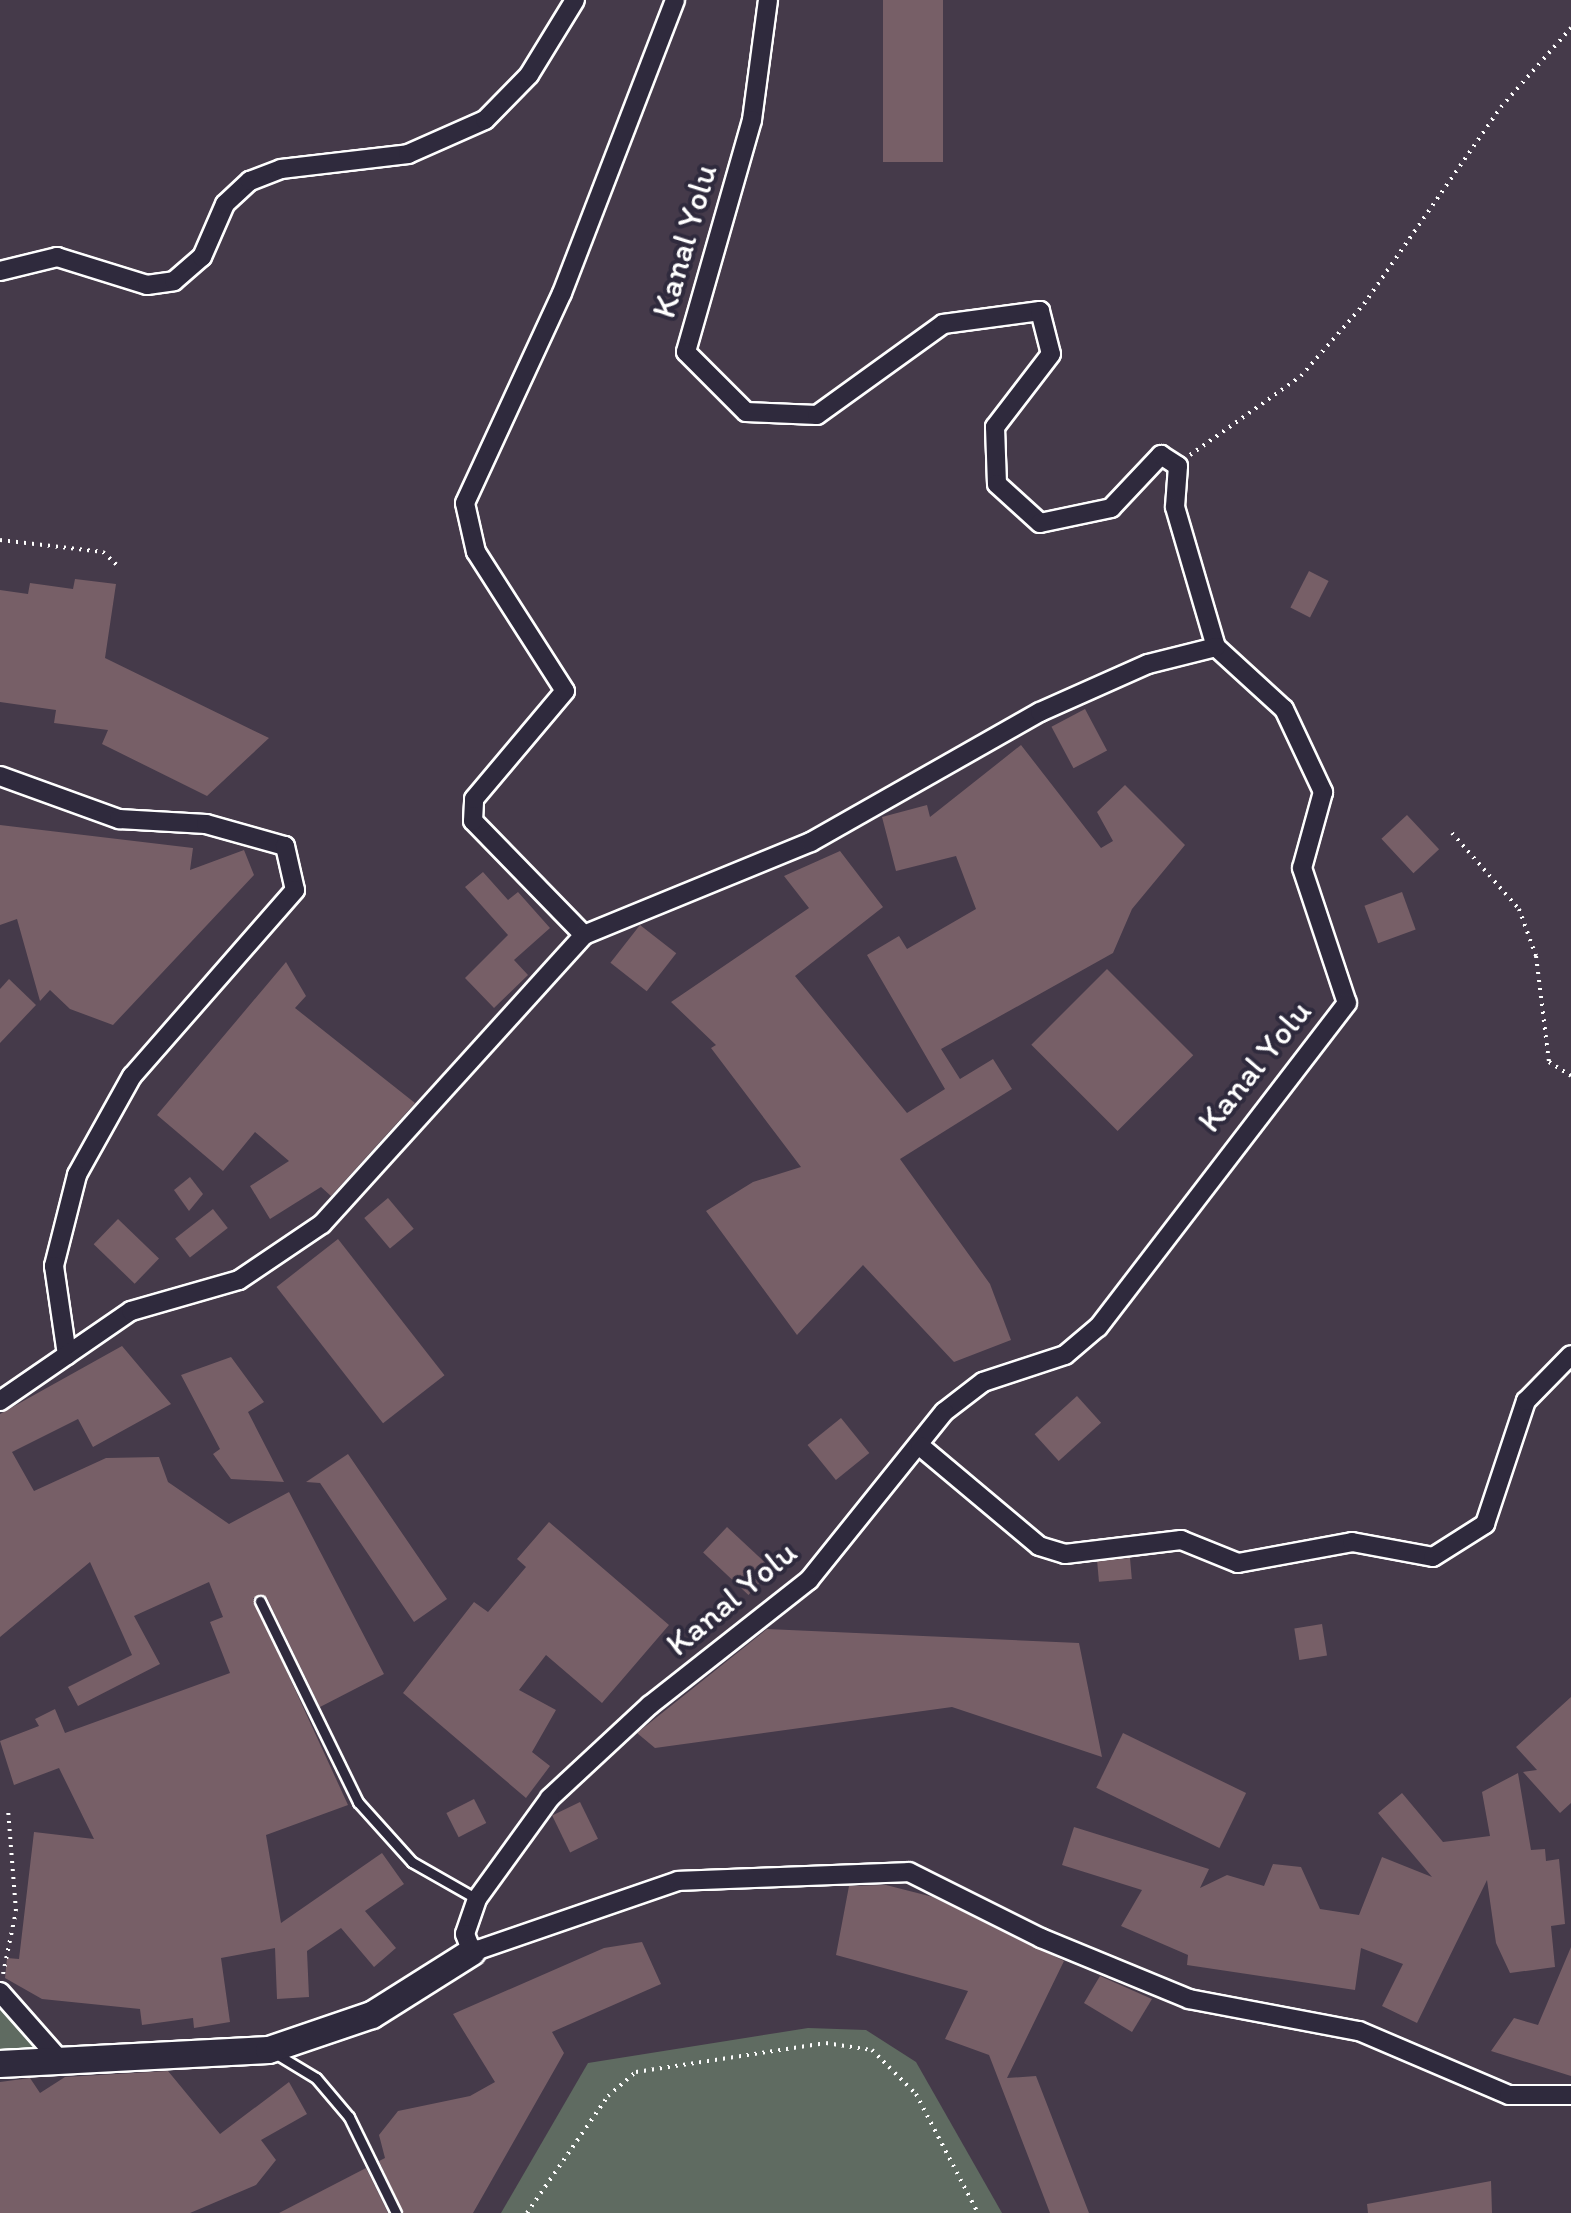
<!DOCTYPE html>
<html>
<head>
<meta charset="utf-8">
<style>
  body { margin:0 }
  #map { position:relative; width:1571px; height:2213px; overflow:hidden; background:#453a4a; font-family:Itim,sans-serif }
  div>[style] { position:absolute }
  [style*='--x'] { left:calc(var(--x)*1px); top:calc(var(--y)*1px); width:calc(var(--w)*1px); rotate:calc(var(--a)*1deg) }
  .green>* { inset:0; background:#5f6b61 }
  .building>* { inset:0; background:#775f67; transform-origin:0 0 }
  .path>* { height:4px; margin-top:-2px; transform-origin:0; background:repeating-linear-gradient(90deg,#fff 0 2px,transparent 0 8px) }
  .roads { filter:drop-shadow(2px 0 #fff) drop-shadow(-2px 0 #fff) drop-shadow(0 2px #fff) drop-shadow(0 -2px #fff) }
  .lane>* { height:9px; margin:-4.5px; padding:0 4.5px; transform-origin:4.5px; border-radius:4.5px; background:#2f2a3d }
  .street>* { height:18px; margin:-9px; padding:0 9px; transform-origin:9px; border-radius:9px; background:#2f2a3d }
  .secondary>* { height:26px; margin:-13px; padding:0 13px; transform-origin:13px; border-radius:13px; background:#2f2a3d }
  span { translate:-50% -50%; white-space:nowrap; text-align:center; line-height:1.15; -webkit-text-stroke:8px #2f2a3d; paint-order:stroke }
  .street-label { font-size:34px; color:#fff }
</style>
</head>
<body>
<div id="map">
  <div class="green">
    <div style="clip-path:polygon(0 2002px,46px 2054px,0 2058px)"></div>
    <div style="clip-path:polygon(808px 2028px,866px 2030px,916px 2062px,1002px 2213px,501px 2213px,588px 2063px)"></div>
  </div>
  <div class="building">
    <div style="left:883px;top:0;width:60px;height:162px"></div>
    <div style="left:1309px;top:571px;width:22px;height:41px;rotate:27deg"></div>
    <div style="clip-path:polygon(75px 579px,116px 584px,105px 658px,269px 738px,207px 796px,102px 744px,108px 730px,54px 723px,56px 710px,0 702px,0 590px,28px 594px,30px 583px,73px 589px)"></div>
    <div style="left:1085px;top:709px;width:47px;height:38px;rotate:62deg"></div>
    <div style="clip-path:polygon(1021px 745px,1101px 848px,1113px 841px,1097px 812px,1125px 785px,1185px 845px,1132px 909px,1113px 953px,941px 1049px,960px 1079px,993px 1059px,1012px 1089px,900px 1159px,990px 1284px,1011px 1340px,954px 1362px,863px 1265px,797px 1335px,706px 1211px,753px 1182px,801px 1167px,711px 1048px,716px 1045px,671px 1002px,809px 908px,784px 876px,840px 851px,883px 907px,795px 976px,907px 1113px,945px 1089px,867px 955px,899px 936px,907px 949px,976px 909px,956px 856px,896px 871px,882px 817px,927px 805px,930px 817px)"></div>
    <div style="left:1407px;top:815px;width:47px;height:35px;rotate:47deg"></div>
    <div style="clip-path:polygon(0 825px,193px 848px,190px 870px,244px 850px,254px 875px,113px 1025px,70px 1009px,50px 990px,40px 1001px,17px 919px,0 925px)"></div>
    <div style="clip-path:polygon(483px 872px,508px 900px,518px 892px,550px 928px,514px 960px,528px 975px,494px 1008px,465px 978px,508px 935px,465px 887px)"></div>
    <div style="left:1402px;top:892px;width:40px;height:40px;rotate:70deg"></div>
    <div style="left:640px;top:925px;width:46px;height:48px;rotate:38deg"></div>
    <div style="clip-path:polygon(286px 962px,306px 996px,295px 1008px,415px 1103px,331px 1196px,321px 1187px,270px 1219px,250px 1186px,289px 1161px,255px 1132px,223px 1171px,157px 1115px)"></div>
    <div style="left:1107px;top:969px;width:122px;height:107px;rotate:45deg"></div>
    <div style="clip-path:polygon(9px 979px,36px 1005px,0 1043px,0 989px)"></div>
    <div style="clip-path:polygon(190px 1177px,203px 1194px,189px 1211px,174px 1190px)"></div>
    <div style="left:388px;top:1198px;width:40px;height:31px;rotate:50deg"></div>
    <div style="left:213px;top:1209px;width:24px;height:48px;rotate:52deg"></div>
    <div style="left:118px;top:1219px;width:57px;height:35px;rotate:44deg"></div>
    <div style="left:338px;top:1239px;width:173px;height:78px;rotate:52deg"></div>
    <div style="clip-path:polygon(122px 1346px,171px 1404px,93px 1447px,78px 1419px,12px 1452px,34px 1491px,106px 1458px,159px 1457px,168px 1482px,229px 1524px,289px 1492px,384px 1674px,320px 1707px,267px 1598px,253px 1598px,348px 1805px,266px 1835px,281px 1923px,382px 1853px,404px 1884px,365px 1911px,396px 1948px,374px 1967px,341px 1928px,307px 1951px,309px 1997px,277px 1999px,275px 1948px,221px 1958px,230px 2022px,194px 2028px,193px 2018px,142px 2025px,140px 2009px,42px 1999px,5px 1978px,7px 1958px,19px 1959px,34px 1832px,94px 1839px,59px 1768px,14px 1785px,0 1741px,39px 1726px,35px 1719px,55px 1709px,65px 1733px,230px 1673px,210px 1622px,223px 1617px,209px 1582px,134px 1616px,160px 1664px,78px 1706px,68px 1687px,132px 1655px,90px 1562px,0 1637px,0 1414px)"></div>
    <div style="clip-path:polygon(231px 1357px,264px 1402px,248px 1412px,284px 1482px,231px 1479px,213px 1454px,220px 1449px,181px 1375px)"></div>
    <div style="left:1077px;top:1396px;width:36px;height:57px;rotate:48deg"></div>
    <div style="left:841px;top:1418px;width:45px;height:43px;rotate:51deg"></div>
    <div style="clip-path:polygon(348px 1454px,447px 1599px,414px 1622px,320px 1483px,306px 1482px)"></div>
    <div style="clip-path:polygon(549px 1522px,669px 1625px,602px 1703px,546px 1655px,519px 1690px,556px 1710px,532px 1752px,550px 1766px,526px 1798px,403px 1693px,474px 1602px,488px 1612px,526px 1567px,517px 1559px)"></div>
    <div style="left:727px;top:1527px;width:62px;height:35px;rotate:43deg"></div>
    <div style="left:1130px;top:1558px;width:21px;height:33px;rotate:85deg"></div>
    <div style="left:1322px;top:1624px;width:32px;height:28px;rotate:81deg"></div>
    <div style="clip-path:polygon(767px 1629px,1079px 1643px,1102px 1757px,952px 1707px,655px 1748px,637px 1733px)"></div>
    <div style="clip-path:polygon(1571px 1697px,1571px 1803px,1560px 1813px,1523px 1772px,1537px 1770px,1516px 1747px)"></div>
    <div style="left:1123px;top:1733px;width:137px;height:61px;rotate:26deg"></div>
    <div style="clip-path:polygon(1518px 1773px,1531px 1850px,1545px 1849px,1546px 1861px,1559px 1859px,1565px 1924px,1551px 1926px,1555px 1967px,1510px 1973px,1496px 1943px,1487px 1880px,1417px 2023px,1382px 2006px,1403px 1964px,1361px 1948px,1355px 1990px,1187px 1965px,1188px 1955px,1121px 1926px,1142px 1890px,1062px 1865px,1074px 1827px,1209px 1869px,1200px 1888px,1227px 1875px,1264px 1886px,1273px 1864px,1301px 1867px,1320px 1909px,1359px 1915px,1382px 1857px,1432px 1877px,1378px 1813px,1402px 1793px,1443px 1842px,1490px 1836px,1482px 1792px)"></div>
    <div style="left:474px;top:1799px;width:27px;height:31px;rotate:63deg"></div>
    <div style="left:580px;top:1802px;width:41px;height:31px;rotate:64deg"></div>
    <div style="clip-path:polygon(886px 1885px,933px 1897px,1064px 1961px,1007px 2078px,1036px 2076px,1089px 2213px,1050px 2213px,989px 2055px,945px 2039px,968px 1991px,836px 1955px,849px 1886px)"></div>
    <div style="clip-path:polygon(642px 1942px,661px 1984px,552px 2032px,564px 2053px,473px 2213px,403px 2213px,379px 2161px,385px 2158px,379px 2135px,398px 2111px,470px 2096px,495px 2082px,453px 2014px,604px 1948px)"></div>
    <div style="clip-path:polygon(1571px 1947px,1571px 2076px,1491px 2051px,1514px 2018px,1538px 2025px)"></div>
    <div style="clip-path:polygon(1100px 1976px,1152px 1999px,1132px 2032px,1084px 2003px)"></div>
    <div style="clip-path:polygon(168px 2071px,220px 2134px,289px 2082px,307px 2114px,261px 2140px,276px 2160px,256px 2185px,190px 2213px,0 2213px,0 2082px,30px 2078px,40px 2093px,65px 2077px)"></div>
    <div style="clip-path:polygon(366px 2168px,388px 2213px,279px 2213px)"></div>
    <div style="clip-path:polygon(1491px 2181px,1492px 2213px,1368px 2213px,1367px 2204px)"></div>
  </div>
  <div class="path">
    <div style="--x:1190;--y:455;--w:136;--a:-35.4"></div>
    <div style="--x:1301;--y:376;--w:96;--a:-48.8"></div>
    <div style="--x:1364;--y:304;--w:240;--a:-55.2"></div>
    <div style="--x:1501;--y:107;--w:106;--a:-48.5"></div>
    <div style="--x:0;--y:540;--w:104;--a:6.6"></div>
    <div style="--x:103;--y:552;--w:19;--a:43"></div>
    <div style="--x:1452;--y:833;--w:101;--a:48.6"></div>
    <div style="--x:1519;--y:909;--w:50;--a:70.1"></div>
    <div style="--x:1536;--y:956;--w:107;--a:83"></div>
    <div style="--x:1549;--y:1062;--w:26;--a:32"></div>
    <div style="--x:3;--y:1974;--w:64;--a:-78.3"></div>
    <div style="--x:16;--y:1911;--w:101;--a:-94.5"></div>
    <div style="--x:527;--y:2213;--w:142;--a:-55.3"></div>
    <div style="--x:608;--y:2096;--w:37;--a:-41"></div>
    <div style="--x:636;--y:2072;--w:192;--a:-8.7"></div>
    <div style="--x:826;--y:2043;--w:47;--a:8.7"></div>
    <div style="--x:872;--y:2050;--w:62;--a:45"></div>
    <div style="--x:916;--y:2094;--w:134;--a:62.5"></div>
  </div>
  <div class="roads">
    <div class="lane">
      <div style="--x:260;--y:1601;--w:224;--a:64"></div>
      <div style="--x:358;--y:1802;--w:81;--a:48"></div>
      <div style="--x:412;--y:1862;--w:75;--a:29.6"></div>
      <div style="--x:273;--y:2052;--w:50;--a:31.2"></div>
      <div style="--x:316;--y:2078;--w:51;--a:49.8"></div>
      <div style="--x:349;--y:2117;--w:107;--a:63.9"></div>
    </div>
    <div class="street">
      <div style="--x:768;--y:0;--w:121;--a:97.6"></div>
      <div style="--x:752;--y:120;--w:241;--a:105.9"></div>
      <div style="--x:686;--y:352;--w:85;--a:45"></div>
      <div style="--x:746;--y:412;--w:71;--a:2.4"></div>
      <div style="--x:817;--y:415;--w:155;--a:-35.8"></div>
      <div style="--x:943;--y:324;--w:98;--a:-7.6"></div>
      <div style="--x:1040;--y:311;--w:44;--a:75.7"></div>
      <div style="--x:1051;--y:354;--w:92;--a:127.5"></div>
      <div style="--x:995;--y:427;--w:57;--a:88"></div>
      <div style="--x:997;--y:484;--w:58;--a:42.2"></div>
      <div style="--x:1040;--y:523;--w:73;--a:-11.9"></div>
      <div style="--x:1111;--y:508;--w:73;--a:-46.7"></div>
      <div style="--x:1161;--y:455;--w:20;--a:33"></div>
      <div style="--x:1178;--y:466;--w:41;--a:94.2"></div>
      <div style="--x:1175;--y:507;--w:146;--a:73.7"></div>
      <div style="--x:1216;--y:647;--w:92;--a:42.4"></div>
      <div style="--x:1284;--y:709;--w:92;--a:64.8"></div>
      <div style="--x:1323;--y:792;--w:79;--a:105.4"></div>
      <div style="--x:1302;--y:868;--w:142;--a:71.6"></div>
      <div style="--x:1347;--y:1003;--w:409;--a:127.5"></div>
      <div style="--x:1098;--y:1327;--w:43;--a:139.7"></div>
      <div style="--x:1065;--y:1355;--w:86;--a:161.8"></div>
      <div style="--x:983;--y:1382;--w:49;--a:142.4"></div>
      <div style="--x:944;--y:1412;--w:216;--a:128.8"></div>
      <div style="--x:809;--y:1580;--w:202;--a:141.8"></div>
      <div style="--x:650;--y:1705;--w:137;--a:137.1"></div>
      <div style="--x:550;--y:1798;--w:125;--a:125.9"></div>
      <div style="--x:477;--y:1899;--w:37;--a:109"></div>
      <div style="--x:465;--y:1934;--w:19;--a:69"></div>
      <div style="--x:472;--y:1952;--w:218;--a:-19"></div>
      <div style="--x:678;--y:1881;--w:231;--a:-2.2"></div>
      <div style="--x:909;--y:1872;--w:148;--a:26.6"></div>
      <div style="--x:1041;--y:1938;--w:160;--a:22.4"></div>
      <div style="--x:1189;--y:1999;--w:173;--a:10.7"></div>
      <div style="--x:1359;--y:2031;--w:163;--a:23.1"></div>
      <div style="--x:1509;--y:2095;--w:62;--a:0"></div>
      <div style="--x:0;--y:271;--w:59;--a:-13.8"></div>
      <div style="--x:57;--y:257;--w:94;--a:17.3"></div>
      <div style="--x:147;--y:285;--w:27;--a:-8"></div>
      <div style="--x:174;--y:281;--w:37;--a:-41"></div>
      <div style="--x:202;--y:257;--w:58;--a:-66.5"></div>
      <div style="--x:225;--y:204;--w:34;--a:-43"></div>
      <div style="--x:250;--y:181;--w:33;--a:-21"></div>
      <div style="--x:281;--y:169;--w:128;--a:-6.7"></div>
      <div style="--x:408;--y:154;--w:84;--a:-23.8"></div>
      <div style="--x:485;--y:120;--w:63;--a:-45.6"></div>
      <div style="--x:529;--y:75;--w:88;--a:-58.5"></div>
      <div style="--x:0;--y:776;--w:127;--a:19.9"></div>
      <div style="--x:119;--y:819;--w:87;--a:3.3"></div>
      <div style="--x:206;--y:824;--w:82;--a:15.6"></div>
      <div style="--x:285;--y:846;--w:45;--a:77.2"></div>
      <div style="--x:295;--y:890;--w:247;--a:131.2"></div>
      <div style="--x:132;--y:1076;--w:113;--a:119.1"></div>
      <div style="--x:77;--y:1175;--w:94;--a:104.2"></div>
      <div style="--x:54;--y:1266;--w:90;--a:81.7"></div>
      <div style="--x:584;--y:935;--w:159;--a:-134.2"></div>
      <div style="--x:473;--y:821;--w:22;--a:-87"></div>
      <div style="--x:474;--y:799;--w:141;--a:-49.9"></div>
      <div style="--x:565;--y:691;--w:165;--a:-122.6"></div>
      <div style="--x:476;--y:552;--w:50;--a:-102.7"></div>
      <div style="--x:465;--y:503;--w:231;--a:-65.2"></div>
      <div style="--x:562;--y:293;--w:314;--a:-68.9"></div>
      <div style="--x:0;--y:1401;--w:159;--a:-34.5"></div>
      <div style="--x:131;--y:1311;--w:112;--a:-16"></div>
      <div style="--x:239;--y:1280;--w:100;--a:-34"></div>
      <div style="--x:322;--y:1224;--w:390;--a:-47.8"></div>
      <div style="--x:584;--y:935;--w:245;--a:-22.3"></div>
      <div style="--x:811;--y:842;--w:263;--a:-29.6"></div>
      <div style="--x:1040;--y:712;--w:118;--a:-24"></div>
      <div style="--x:1148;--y:664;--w:70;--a:-14"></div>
      <div style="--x:920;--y:1446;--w:155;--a:40"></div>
      <div style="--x:1039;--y:1546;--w:27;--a:17"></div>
      <div style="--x:1065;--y:1554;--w:117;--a:-6.9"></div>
      <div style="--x:1181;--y:1540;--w:61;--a:22"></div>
      <div style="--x:1238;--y:1563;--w:116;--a:-10.4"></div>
      <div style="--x:1352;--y:1542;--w:82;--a:10.5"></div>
      <div style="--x:1433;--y:1557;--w:62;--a:-32.4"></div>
      <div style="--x:1485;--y:1524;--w:130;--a:-71.6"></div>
      <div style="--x:1526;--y:1401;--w:64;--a:-45.6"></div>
      <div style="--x:0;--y:1992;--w:89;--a:48.6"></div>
    </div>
    <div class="secondary">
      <div style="--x:0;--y:2064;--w:269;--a:-3"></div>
      <div style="--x:269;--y:2050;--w:109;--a:-18.8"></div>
      <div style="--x:372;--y:2015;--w:118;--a:-32.2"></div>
    </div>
  </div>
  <div class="street-label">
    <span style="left:684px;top:241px;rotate:-74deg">Kanal Yolu</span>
    <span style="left:1254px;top:1066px;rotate:-51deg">Kanal Yolu</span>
    <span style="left:731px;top:1598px;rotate:-40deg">Kanal Yolu</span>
  </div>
</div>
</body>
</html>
